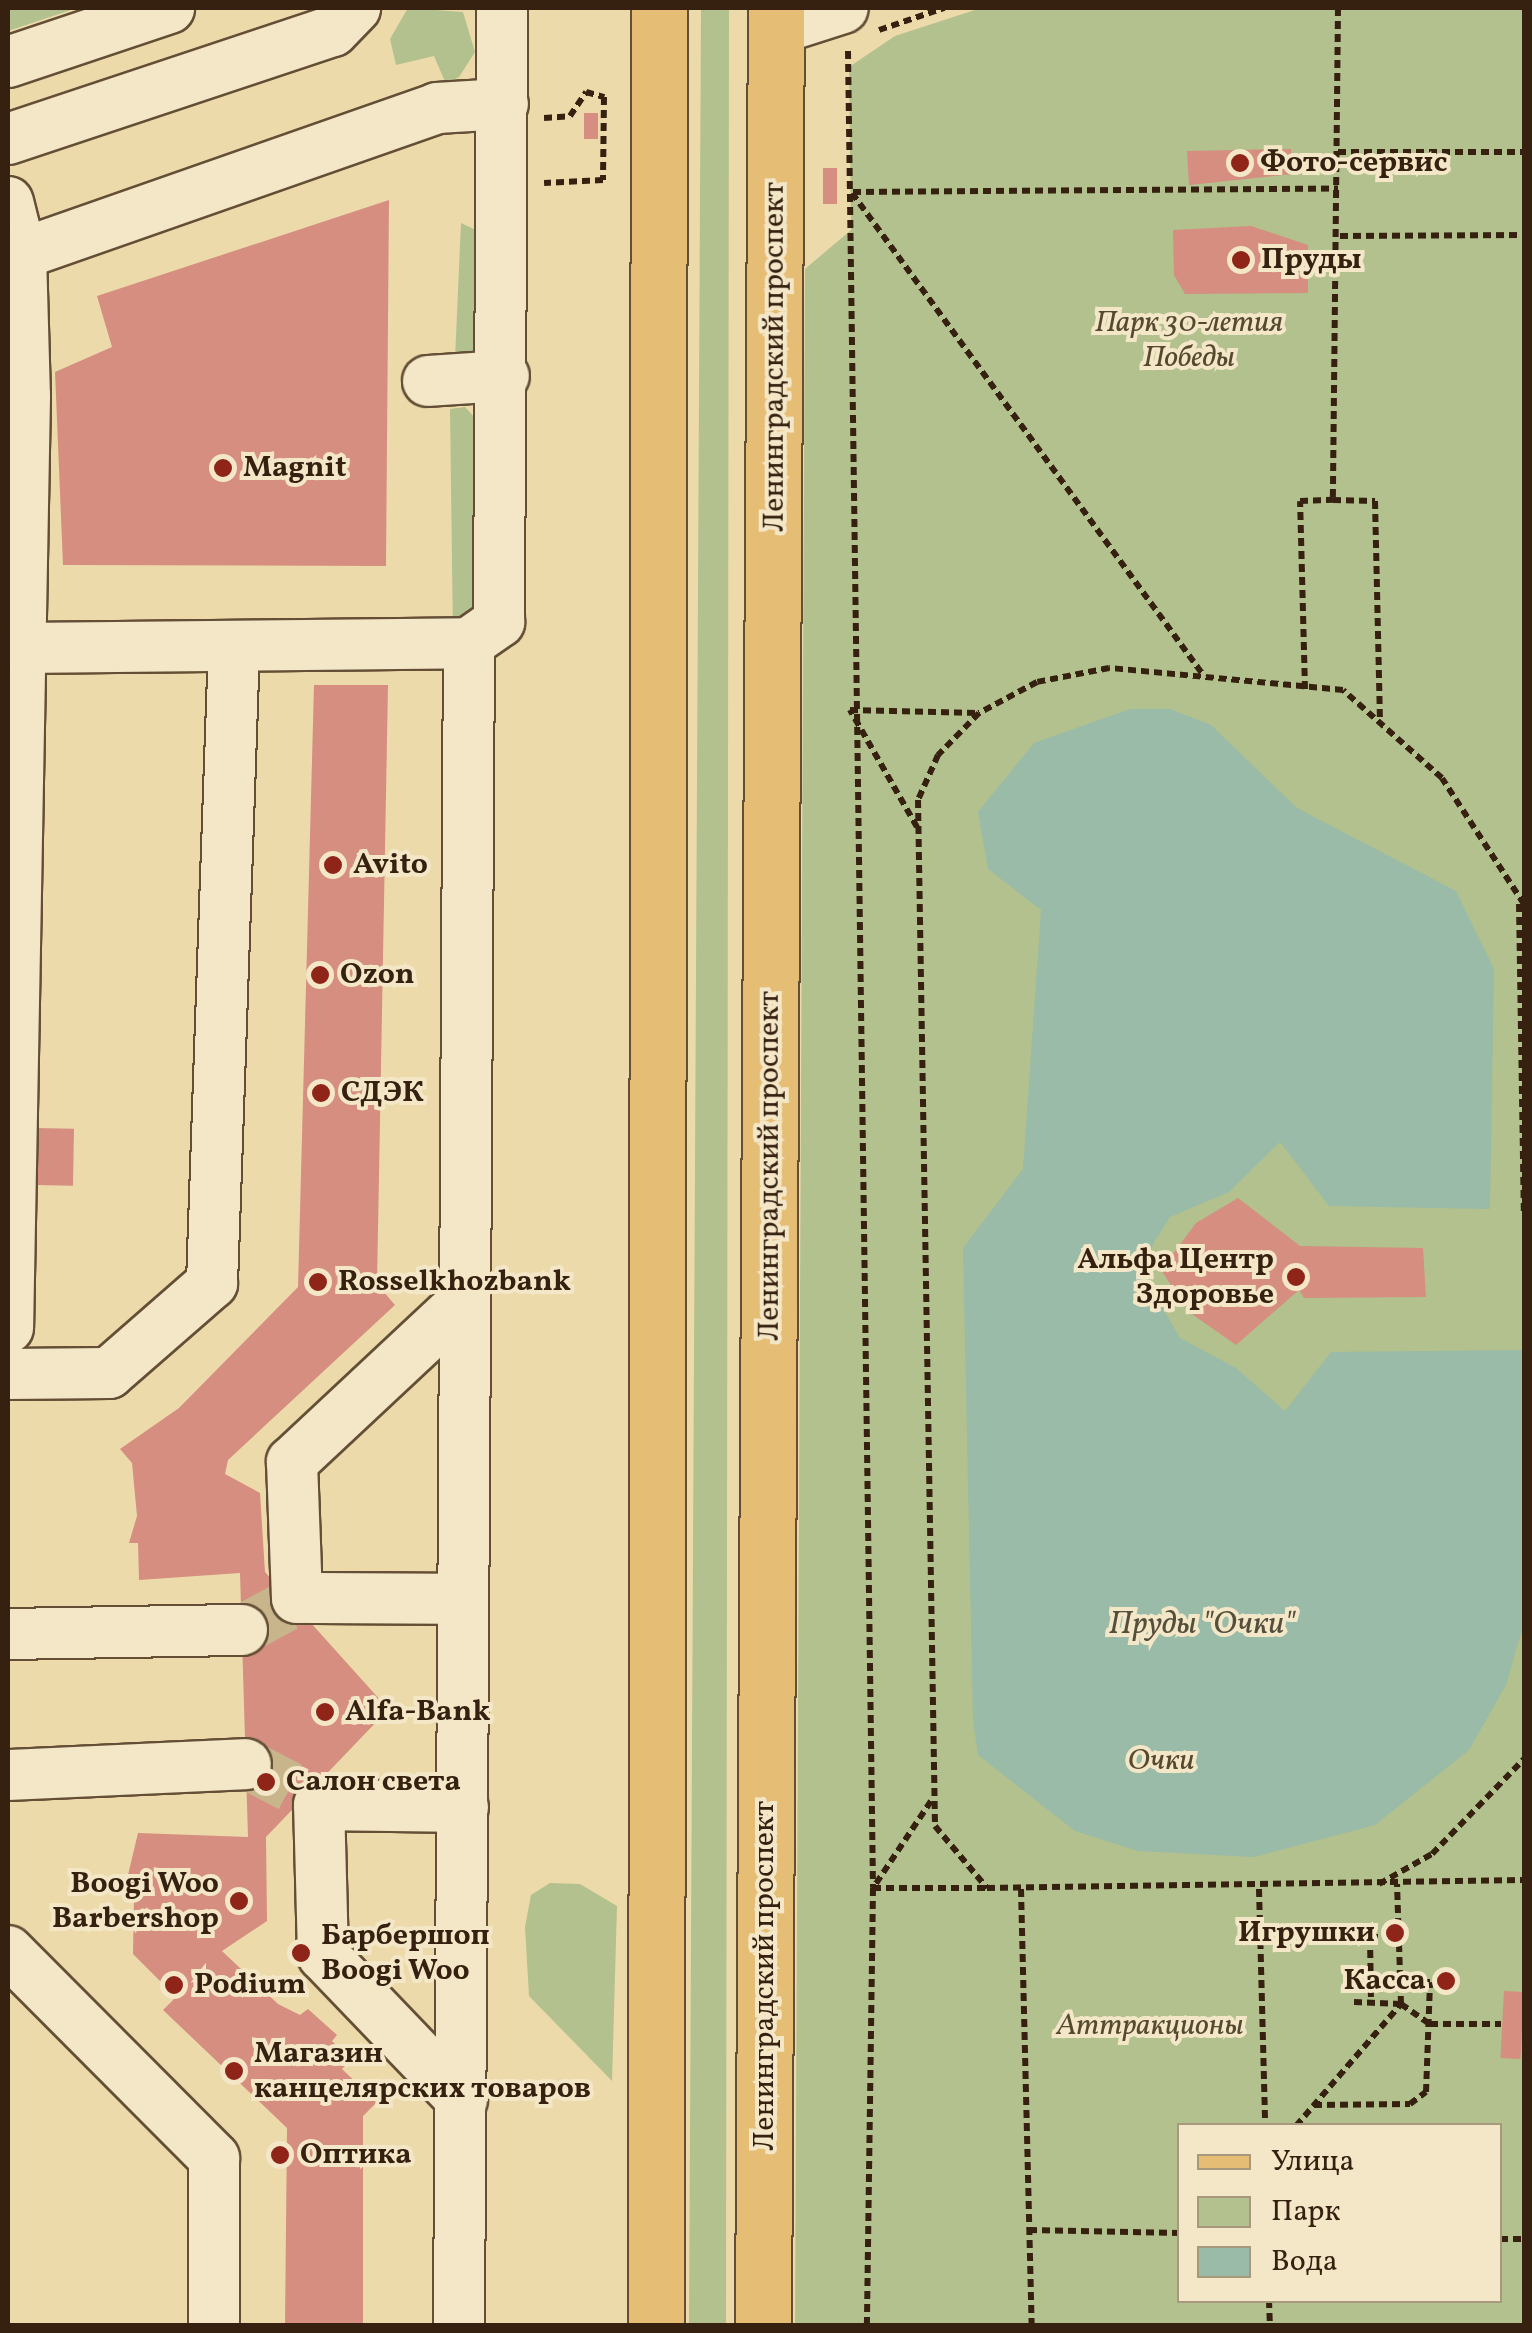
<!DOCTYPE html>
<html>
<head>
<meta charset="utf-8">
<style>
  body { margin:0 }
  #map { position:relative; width:1532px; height:2333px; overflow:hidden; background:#eddaaa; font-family:Vollkorn,serif }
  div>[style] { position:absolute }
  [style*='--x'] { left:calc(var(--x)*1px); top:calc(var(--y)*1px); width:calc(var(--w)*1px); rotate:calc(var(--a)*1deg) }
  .green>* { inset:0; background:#b2c18d }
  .water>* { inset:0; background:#99bba7 }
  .building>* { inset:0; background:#d58e7f; transform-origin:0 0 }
  .minor-tunnel>* { height:50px; margin-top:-25px; transform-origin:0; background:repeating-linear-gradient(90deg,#c8b58b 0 50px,transparent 0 75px) }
  .path>* { height:6px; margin-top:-3px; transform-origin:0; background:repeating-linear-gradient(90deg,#362110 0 8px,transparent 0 13px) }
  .roads { filter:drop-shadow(2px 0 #644f36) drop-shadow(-2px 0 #644f36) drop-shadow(0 2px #644f36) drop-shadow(0 -2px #644f36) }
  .minor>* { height:50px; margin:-25px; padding:0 25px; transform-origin:25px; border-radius:25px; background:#f3e7c8 }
  .major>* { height:55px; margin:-27.5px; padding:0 27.5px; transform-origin:27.5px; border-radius:27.5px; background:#e6bd75 }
  .dots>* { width:28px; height:28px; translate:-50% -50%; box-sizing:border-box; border:5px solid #f3e7c8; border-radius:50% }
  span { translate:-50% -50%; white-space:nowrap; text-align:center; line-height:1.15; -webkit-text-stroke:8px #f3e7c8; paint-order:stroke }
  .poi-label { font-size:30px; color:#362110; font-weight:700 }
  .left { translate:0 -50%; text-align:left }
  .right { translate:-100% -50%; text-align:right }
  .park-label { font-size:30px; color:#55492f; font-style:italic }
  .street-label { font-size:30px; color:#362110 }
  .water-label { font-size:32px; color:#544f3d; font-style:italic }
  .frame { position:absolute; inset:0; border:10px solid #362110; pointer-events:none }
  .legend { position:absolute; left:1177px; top:2123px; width:325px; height:180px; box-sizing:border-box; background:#f3e7c8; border:2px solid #a7987e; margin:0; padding:12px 18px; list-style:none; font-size:30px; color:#362110 }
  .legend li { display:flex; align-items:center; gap:20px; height:50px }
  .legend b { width:50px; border:2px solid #a7987e }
</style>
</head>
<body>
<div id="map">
  <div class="green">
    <div style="clip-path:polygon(8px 8px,77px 8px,8px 31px)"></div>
    <div style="clip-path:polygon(408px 8px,463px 12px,475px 52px,459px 77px,446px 84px,434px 56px,396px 65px,390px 39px)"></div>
    <div style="clip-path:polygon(701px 8px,729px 8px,726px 2326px,689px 2325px)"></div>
    <div style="clip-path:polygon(evenodd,981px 8px,1524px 8px,1524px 2325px,795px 2326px,805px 269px,851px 230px,849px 67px,895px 36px,981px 8px,1180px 2126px,1500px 2126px,1500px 2300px,1180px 2300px,1180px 2126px)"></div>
    <div style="clip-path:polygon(461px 223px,478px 231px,480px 350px,468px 360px,455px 359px)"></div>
    <div style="clip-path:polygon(465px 407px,476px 419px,482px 593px,471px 622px,453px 635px,450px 409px)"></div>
    <div style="clip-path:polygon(550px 1883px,580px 1884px,617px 1906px,612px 2081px,529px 1996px,525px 1927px,531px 1895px)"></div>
  </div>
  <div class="water">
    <div style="clip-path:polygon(1130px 709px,1170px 709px,1211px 725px,1297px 808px,1456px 891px,1494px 969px,1490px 1209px,1329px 1206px,1280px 1142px,1229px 1192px,1170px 1217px,1153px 1244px,1144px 1276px,1180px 1338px,1236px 1368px,1285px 1411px,1331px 1352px,1524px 1350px,1524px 1623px,1506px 1685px,1469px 1750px,1375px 1825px,1254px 1857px,1138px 1851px,1075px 1831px,978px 1755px,973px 1720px,963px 1248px,1023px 1169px,1041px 910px,988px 869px,978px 812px,1034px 743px)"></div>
  </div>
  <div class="building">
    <div style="left:584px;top:113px;width:14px;height:26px"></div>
    <div style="clip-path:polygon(1291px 149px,1293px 174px,1189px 185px,1187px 151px)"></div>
    <div style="left:823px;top:168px;width:14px;height:36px"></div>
    <div style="clip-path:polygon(389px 200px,386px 566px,63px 565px,55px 372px,112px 347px,97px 296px)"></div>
    <div style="clip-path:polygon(1251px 226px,1308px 245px,1308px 293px,1185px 294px,1174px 275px,1173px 230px)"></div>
    <div style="clip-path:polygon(314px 685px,388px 685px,377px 1284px,395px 1305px,228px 1460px,225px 1474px,260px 1493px,265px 1572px,382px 1702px,382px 1716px,266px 1837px,267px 1921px,222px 1951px,278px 2004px,300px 2015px,308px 2009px,337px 2035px,332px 2041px,351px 2059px,342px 2069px,377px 2102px,363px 2116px,363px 2326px,285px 2326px,287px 2128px,163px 2010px,176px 1997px,133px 1954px,134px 1897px,123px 1896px,138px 1833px,248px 1837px,240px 1573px,139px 1580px,138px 1543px,129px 1543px,137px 1516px,132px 1463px,120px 1449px,179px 1408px,298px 1287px)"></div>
    <div style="left:35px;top:1128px;width:39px;height:57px;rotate:1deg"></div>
    <div style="clip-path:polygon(1238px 1198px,1300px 1246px,1423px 1248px,1426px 1297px,1304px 1298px,1299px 1290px,1236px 1345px,1189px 1312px,1161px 1270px,1196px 1223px)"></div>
    <div style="left:1440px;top:1973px;width:12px;height:16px"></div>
    <div style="left:1504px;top:1991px;width:20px;height:67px;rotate:3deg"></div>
  </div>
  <div class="minor-tunnel">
    <div style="--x:242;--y:1630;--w:57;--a:-28.4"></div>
    <div style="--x:246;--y:1764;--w:68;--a:27.3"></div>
  </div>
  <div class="path">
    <div style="--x:1338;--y:8;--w:492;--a:90.6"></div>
    <div style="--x:1333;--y:500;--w:42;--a:1.4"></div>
    <div style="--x:1375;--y:501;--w:221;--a:88.7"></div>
    <div style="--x:879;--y:30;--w:69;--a:-18.7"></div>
    <div style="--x:848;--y:51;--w:1837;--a:89.22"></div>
    <div style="--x:873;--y:1888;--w:438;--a:90.8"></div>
    <div style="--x:544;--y:118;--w:26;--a:-4"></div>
    <div style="--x:570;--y:116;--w:29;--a:-56"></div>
    <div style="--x:586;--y:92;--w:19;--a:16"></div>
    <div style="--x:604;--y:97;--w:83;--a:90.7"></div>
    <div style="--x:603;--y:180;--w:59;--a:177.1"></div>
    <div style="--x:1338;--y:152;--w:186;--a:0"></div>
    <div style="--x:853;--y:192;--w:485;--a:-0.4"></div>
    <div style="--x:852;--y:193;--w:598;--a:53.92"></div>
    <div style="--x:1340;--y:236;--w:184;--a:-0.3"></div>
    <div style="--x:1305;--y:689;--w:188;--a:-91.5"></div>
    <div style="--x:1300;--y:501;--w:33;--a:-2"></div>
    <div style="--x:917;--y:827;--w:135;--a:-119.8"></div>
    <div style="--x:850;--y:710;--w:128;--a:1.3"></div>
    <div style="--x:1519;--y:904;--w:312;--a:89.1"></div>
    <div style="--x:1524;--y:904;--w:150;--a:-123.1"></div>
    <div style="--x:1442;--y:778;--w:132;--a:-138.4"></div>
    <div style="--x:1343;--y:690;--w:235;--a:-174.6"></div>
    <div style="--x:1109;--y:668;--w:73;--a:169"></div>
    <div style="--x:1037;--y:682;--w:66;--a:151.9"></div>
    <div style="--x:979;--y:713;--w:59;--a:134.3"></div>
    <div style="--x:938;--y:755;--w:49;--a:114"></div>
    <div style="--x:918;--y:800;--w:1026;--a:89.05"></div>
    <div style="--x:935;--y:1826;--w:81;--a:50"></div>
    <div style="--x:987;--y:1888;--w:537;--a:-0.85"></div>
    <div style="--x:931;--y:1801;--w:105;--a:123.7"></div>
    <div style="--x:873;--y:1888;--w:112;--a:0"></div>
    <div style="--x:1379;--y:1884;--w:61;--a:-29.5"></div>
    <div style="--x:1432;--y:1854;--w:132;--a:-45.9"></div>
    <div style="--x:1021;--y:1889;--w:437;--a:88.6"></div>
    <div style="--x:1259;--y:1889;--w:237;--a:88.5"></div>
    <div style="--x:1341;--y:1937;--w:29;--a:0"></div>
    <div style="--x:1370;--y:1937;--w:65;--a:89.1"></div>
    <div style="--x:1370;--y:1937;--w:31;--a:0"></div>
    <div style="--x:1354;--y:2002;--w:47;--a:2.4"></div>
    <div style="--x:1401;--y:2004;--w:35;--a:35"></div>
    <div style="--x:1430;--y:2024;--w:71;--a:0"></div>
    <div style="--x:1314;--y:2105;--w:96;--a:-0.6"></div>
    <div style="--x:1410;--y:2104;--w:20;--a:-37"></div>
    <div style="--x:1426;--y:2092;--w:110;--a:-87.9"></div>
    <div style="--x:1430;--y:1982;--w:28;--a:180"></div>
    <div style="--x:1296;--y:2126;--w:161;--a:-49.3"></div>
    <div style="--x:1401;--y:2004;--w:120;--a:-91.9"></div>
    <div style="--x:1029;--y:2230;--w:151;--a:1.1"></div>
    <div style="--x:1500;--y:2239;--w:24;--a:0"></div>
    <div style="--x:1269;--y:2300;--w:26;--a:88"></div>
  </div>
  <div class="roads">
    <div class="minor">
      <div style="--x:777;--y:29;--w:69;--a:-17.7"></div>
      <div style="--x:8;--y:62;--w:170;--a:-18.5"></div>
      <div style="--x:8;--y:139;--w:342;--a:-18.4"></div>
      <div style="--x:333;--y:31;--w:32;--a:-46"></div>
      <div style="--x:8;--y:202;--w:54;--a:76"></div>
      <div style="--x:21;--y:254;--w:142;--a:88.4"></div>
      <div style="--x:25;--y:396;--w:932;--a:91.04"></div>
      <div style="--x:21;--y:254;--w:441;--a:-19.3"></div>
      <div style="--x:437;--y:108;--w:66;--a:-3.5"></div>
      <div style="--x:428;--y:381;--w:76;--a:-3.8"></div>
      <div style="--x:18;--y:648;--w:451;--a:-0.6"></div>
      <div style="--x:462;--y:1303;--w:233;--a:136.9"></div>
      <div style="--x:292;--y:1462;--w:136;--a:87.9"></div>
      <div style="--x:297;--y:1598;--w:166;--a:0.3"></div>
      <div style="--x:8;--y:1374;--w:101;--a:-0.6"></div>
      <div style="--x:109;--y:1373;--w:137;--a:-41.1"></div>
      <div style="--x:212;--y:1283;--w:635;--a:-88.02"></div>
      <div style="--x:8;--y:1634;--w:234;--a:-1"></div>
      <div style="--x:8;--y:1775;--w:238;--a:-2.6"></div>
      <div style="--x:8;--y:1951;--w:292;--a:45.1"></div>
      <div style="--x:214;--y:2158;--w:168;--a:90"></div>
      <div style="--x:462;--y:2100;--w:201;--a:-133.8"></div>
      <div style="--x:323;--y:1955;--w:150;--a:-91.5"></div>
      <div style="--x:319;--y:1805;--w:144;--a:0.8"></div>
      <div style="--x:459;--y:2326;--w:1683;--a:-89.66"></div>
      <div style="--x:469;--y:643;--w:37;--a:-35"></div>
      <div style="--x:499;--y:622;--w:614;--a:-89.72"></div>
    </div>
    <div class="major">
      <div style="--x:656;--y:2326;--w:2318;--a:-89.93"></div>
      <div style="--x:763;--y:2326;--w:2318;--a:-89.68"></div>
    </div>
  </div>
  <div class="dots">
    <div style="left:1240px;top:163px;background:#8f2418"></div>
    <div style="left:1241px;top:260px;background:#8f2418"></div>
    <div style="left:223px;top:468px;background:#8f2418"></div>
    <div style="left:333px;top:865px;background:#8f2418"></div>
    <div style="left:320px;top:975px;background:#8f2418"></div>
    <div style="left:321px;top:1093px;background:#8f2418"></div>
    <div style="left:1296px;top:1277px;background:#8f2418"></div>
    <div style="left:318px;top:1282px;background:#8f2418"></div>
    <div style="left:325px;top:1712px;background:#8f2418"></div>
    <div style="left:266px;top:1782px;background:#8f2418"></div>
    <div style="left:239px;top:1901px;background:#8f2418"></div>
    <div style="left:1395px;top:1933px;background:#8f2418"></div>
    <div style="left:301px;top:1953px;background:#8f2418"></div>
    <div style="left:1446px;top:1981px;background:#8f2418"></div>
    <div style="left:174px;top:1985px;background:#8f2418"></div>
    <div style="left:234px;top:2071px;background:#8f2418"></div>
    <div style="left:280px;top:2155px;background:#8f2418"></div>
  </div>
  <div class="poi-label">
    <span class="left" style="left:1260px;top:163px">Фото-сервис</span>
    <span class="left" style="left:1261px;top:260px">Пруды</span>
    <span class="left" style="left:243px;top:468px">Magnit</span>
    <span class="left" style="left:353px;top:865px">Avito</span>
    <span class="left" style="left:340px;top:975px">Ozon</span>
    <span class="left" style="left:341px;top:1093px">СДЭК</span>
    <span class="right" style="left:1274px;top:1277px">Альфа Центр<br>Здоровье</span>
    <span class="left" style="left:338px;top:1282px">Rosselkhozbank</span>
    <span class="left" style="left:345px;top:1712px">Alfa-Bank</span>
    <span class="left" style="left:286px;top:1782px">Салон света</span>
    <span class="right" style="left:219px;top:1901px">Boogi Woo<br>Barbershop</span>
    <span class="right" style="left:1375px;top:1933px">Игрушки</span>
    <span class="left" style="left:321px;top:1953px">Барбершоп<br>Boogi Woo</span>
    <span class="right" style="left:1426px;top:1981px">Касса</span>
    <span class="left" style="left:194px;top:1985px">Podium</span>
    <span class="left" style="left:254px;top:2071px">Магазин<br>канцелярских товаров</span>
    <span class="left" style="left:300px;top:2155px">Оптика</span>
  </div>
  <div class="park-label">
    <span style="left:1189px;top:340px">Парк 30-летия<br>Победы</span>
    <span style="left:1161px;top:1761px">Очки</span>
    <span style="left:1150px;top:2026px">Аттракционы</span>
  </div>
  <div class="street-label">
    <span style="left:775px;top:357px;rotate:-90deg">Ленинградский проспект</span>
    <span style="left:770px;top:1166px;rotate:-90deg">Ленинградский проспект</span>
    <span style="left:765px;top:1976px;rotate:-90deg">Ленинградский проспект</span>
  </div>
  <div class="water-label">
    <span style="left:1202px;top:1625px">Пруды "Очки"</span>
  </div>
  <div class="frame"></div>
  <ul class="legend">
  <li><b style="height:12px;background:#e6bd75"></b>Улица</li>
  <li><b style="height:28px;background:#b2c18d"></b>Парк</li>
  <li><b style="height:28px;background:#99bba7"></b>Вода</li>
  </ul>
</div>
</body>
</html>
